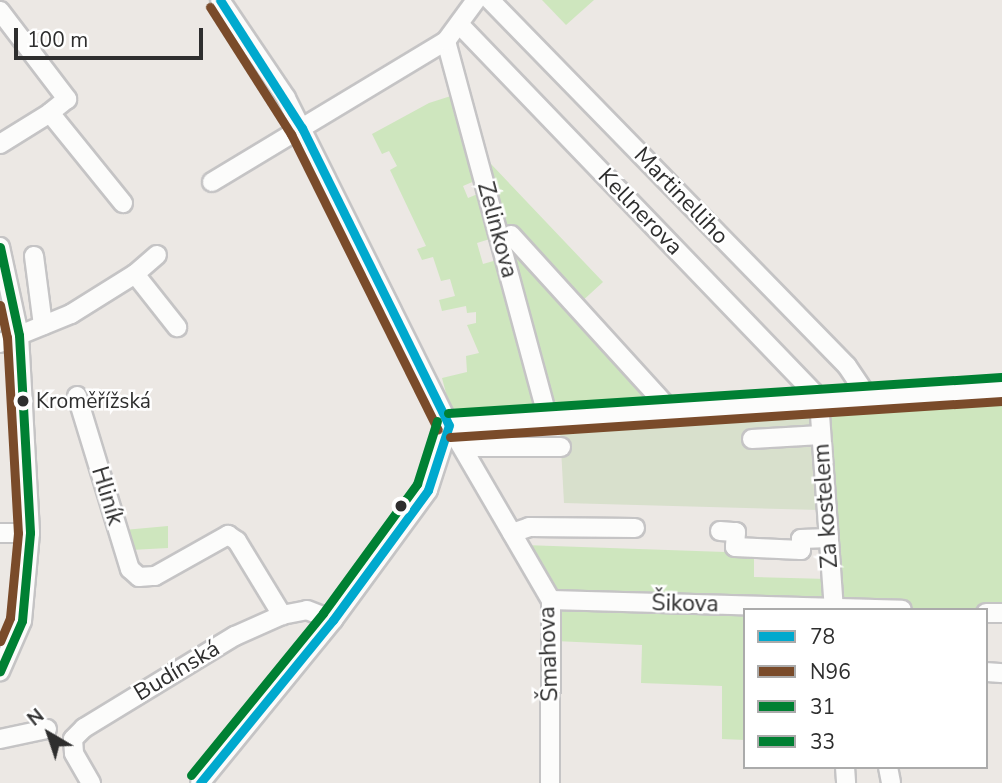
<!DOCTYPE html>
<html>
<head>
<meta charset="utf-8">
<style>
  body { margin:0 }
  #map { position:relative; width:1002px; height:783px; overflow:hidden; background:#ece8e4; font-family:"Nunito Sans",sans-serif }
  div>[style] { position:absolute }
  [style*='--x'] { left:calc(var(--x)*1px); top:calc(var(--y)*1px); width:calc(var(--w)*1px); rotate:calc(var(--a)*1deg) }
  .green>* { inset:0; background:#cee6be }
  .cemetery>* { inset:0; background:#d8e0cc }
  .roads { filter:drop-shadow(2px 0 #c5c4c5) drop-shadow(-2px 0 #c5c4c5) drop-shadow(0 2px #c5c4c5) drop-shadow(0 -2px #c5c4c5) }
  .minor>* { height:18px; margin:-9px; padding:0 9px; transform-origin:9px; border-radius:9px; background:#fcfcfb }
  .bus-1>* { height:9px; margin:-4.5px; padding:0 4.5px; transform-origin:4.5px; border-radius:4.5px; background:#00a9ce }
  .bus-2>* { height:9px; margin:-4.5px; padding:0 4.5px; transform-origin:4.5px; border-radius:4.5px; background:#7a4b2a }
  .bus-3>* { height:9px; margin:-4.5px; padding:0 4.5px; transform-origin:4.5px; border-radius:4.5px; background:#008033 }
  .bus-4>* { height:9px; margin:-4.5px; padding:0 4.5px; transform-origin:4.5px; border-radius:4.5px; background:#008033 }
  .dots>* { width:19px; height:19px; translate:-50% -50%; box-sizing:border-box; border:4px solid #fff; border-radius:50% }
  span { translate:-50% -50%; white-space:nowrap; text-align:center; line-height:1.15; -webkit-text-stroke:5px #fff; paint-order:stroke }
  .bus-label { font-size:21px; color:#2e2e2e }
  .left { translate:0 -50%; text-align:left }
  .street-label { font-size:23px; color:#2e2e2e }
  .legend { position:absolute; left:743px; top:608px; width:245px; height:161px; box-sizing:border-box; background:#fff; border:2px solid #ababab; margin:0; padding:9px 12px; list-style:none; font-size:21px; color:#2e2e2e }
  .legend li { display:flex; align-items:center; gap:14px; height:35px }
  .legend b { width:35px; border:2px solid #ababab }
  .north { position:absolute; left:14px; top:699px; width:70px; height:70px; -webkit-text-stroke:5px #fff; paint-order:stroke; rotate:321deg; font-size:19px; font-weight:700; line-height:28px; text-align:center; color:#2e2e2e }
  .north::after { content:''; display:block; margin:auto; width:24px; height:32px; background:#2e2e2e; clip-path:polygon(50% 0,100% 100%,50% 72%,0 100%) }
  .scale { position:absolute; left:14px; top:28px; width:189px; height:32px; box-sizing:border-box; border:4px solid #2e2e2e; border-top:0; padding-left:9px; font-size:21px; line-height:24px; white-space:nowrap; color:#2e2e2e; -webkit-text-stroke:5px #fff; paint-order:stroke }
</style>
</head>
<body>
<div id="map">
  <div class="green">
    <div style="clip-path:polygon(542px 0,594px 0,566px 25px)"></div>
    <div style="clip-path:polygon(454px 95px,477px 180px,463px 186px,468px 198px,480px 193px,493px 238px,477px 243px,483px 264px,497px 260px,540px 408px,451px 412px,442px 378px,467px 372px,466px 356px,479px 353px,467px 325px,476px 323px,476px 312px,467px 313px,466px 306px,442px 311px,439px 300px,455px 296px,450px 279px,441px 281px,433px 257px,422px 260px,417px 249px,426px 246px,390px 170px,397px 166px,389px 151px,382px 154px,372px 134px,429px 103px)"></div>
    <div style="clip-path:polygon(491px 164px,603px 282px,579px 304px,666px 401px,550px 407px,484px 171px)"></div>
    <div style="clip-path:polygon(1002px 394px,1002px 611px,842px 606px,745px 610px,745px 740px,722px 739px,722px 686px,641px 683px,642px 645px,555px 641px,524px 545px,754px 553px,754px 577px,828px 579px,820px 415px)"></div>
    <div style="clip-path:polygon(168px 526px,168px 548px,131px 550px,124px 530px)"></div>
  </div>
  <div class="cemetery">
    <div style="clip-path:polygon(813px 417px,820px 510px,564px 503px,560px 430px)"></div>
  </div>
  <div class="roads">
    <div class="minor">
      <div style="--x:220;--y:0;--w:118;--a:56"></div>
      <div style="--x:286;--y:98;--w:365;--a:63.5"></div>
      <div style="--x:449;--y:425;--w:203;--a:59.8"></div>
      <div style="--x:551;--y:600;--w:183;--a:90.3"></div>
      <div style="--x:490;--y:0;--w:511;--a:45.71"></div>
      <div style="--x:847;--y:366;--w:37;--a:56"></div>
      <div style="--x:0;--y:11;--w:111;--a:52.7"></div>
      <div style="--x:67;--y:99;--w:22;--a:141"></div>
      <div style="--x:459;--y:24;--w:511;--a:46.11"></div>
      <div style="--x:813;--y:392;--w:24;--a:73"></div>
      <div style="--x:820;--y:415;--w:196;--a:85.9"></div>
      <div style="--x:446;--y:41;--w:392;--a:74.9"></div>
      <div style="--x:0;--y:144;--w:59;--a:-31.8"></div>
      <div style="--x:50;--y:113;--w:116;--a:51"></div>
      <div style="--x:212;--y:182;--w:273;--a:-31.1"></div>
      <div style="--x:446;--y:41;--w:51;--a:-53.8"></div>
      <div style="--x:511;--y:235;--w:239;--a:47.7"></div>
      <div style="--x:0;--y:247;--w:90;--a:77.8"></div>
      <div style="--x:19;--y:335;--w:198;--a:86.8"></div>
      <div style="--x:30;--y:533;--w:88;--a:95.2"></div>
      <div style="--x:22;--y:621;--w:55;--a:113.7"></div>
      <div style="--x:34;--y:256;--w:70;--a:82.6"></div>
      <div style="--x:135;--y:274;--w:68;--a:51.6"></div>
      <div style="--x:0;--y:343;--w:77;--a:-22.2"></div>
      <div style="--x:71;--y:314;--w:75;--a:-32"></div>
      <div style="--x:135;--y:274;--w:29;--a:-41"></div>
      <div style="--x:77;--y:396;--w:181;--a:73"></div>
      <div style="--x:130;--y:569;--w:12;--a:42"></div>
      <div style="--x:139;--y:577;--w:16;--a:-4"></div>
      <div style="--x:155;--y:576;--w:84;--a:-29.3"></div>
      <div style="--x:228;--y:535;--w:11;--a:34"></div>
      <div style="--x:237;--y:541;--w:87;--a:58.7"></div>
      <div style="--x:449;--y:425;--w:554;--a:-3.72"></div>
      <div style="--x:752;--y:439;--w:69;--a:-3.3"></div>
      <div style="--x:463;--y:447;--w:98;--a:0"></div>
      <div style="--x:720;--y:531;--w:16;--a:4"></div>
      <div style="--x:736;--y:532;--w:15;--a:94"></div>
      <div style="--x:735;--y:547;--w:66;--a:2.6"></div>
      <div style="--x:801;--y:550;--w:11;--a:-90"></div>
      <div style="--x:801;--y:539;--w:28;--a:-2"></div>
      <div style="--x:0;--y:533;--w:30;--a:0"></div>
      <div style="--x:512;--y:533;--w:18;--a:-19"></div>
      <div style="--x:529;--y:527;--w:106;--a:0.5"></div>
      <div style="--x:551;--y:600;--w:351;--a:1.6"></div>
      <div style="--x:986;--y:613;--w:16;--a:0"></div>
      <div style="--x:986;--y:672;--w:16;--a:4"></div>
      <div style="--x:0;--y:739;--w:48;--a:-12"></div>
      <div style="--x:845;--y:767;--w:16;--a:86"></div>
      <div style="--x:888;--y:767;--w:16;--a:79"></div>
      <div style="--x:91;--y:783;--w:34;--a:-120"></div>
      <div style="--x:74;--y:753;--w:14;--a:-94"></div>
      <div style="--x:73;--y:739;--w:16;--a:-45"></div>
      <div style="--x:84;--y:728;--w:177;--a:-31.4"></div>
      <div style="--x:235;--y:636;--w:51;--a:-24.1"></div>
      <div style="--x:282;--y:615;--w:25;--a:-11"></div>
      <div style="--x:307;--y:610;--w:28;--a:21"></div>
      <div style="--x:200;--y:783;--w:210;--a:-50.8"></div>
      <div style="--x:333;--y:620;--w:161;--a:-53.8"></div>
      <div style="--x:428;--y:490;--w:68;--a:-72.1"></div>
    </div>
  </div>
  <div class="bus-1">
    <div style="--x:220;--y:0;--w:152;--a:57.4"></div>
    <div style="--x:302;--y:128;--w:331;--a:63.7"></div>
    <div style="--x:200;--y:783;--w:210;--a:-50.8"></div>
    <div style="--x:333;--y:620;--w:161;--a:-53.8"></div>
    <div style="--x:428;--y:490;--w:68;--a:-72.1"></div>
  </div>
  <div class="bus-2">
    <div style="--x:210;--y:7;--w:151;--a:57.5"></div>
    <div style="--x:291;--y:134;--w:330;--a:63.6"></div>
    <div style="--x:0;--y:305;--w:33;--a:78"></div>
    <div style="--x:7;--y:337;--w:196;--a:86.8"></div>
    <div style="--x:18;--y:533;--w:85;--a:95.4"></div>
    <div style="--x:10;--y:618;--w:25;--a:113"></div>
    <div style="--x:450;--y:437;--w:553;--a:-3.73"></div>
  </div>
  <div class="bus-3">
    <div style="--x:448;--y:413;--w:554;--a:-3.72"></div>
    <div style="--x:191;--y:775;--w:209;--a:-50.8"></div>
    <div style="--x:323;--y:613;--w:160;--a:-53.9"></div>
    <div style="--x:417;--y:484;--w:66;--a:-72.4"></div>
  </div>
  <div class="bus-4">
    <div style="--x:0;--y:247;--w:90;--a:77.8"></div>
    <div style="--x:19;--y:335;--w:198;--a:86.8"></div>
    <div style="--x:30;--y:533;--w:88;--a:95.2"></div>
    <div style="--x:22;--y:621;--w:55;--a:113.7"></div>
  </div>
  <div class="dots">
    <div style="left:23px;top:401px;background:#2e2e2e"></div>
    <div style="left:401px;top:506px;background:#2e2e2e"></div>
  </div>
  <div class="bus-label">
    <span class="left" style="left:36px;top:401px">Kroměřížská</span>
  </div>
  <div class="street-label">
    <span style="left:681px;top:196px;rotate:46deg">Martinelliho</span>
    <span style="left:640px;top:212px;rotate:46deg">Kellnerova</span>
    <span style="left:497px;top:230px;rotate:75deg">Zelinkova</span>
    <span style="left:107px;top:496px;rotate:73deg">Hliník</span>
    <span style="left:826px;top:506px;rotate:-94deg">Za kostelem</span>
    <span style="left:685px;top:604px;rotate:1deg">Šikova</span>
    <span style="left:549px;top:654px;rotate:-92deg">Šmahova</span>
    <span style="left:177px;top:671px;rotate:-31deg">Budínská</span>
  </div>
  <ul class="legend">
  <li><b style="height:9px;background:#00a9ce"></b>78</li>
  <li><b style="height:9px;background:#7a4b2a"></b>N96</li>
  <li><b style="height:9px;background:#008033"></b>31</li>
  <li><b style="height:9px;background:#008033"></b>33</li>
  </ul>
  <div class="north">N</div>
  <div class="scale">100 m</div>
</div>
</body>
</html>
